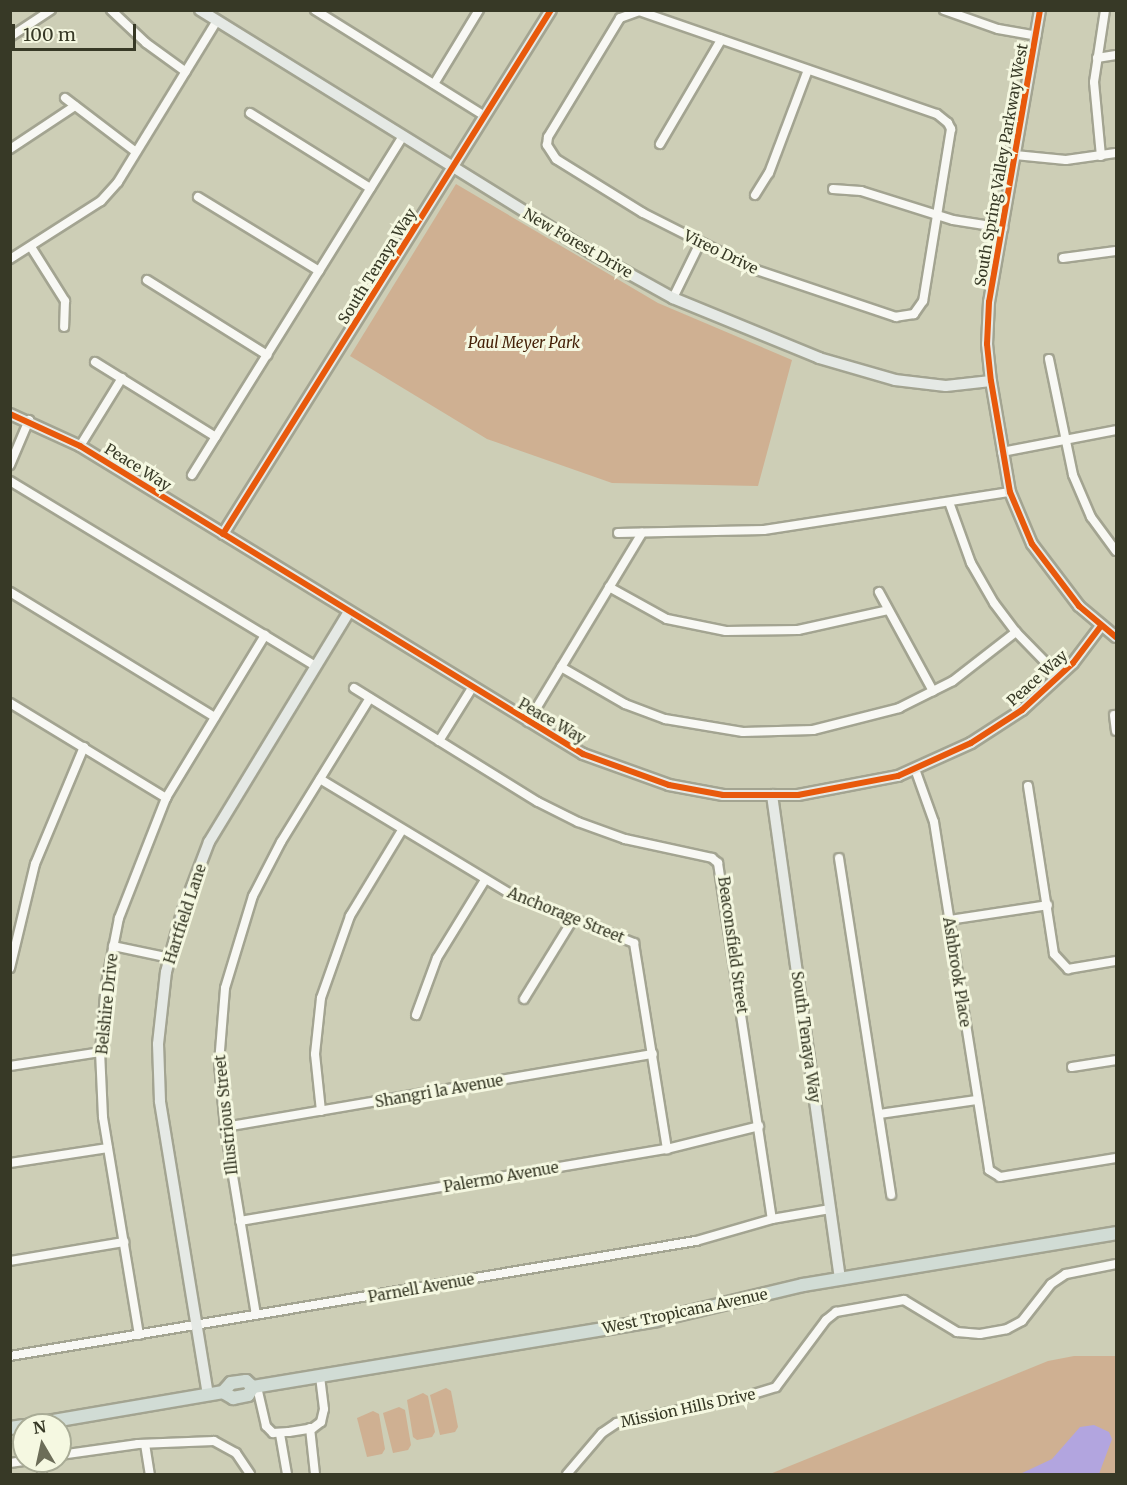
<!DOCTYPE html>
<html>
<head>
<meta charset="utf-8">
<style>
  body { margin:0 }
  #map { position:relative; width:1127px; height:1485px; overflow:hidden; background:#cdceb6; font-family:Merriweather,serif }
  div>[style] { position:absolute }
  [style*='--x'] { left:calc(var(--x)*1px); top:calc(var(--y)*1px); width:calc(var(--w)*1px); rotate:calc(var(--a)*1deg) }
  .green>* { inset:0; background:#cfb092 }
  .water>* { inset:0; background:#b2a5df }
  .roads { filter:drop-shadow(2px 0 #a3a491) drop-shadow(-2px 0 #a3a491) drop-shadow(0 2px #a3a491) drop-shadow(0 -2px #a3a491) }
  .street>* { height:8px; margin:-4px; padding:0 4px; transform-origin:4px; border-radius:4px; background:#f8f8f4 }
  .secondary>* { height:10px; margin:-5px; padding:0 5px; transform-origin:5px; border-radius:5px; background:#e5e9e5 }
  .primary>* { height:12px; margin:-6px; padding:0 6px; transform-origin:6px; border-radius:6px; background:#d1dcd5 }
  .cycleway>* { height:6px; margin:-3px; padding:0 3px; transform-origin:3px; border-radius:3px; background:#e8590c }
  span { translate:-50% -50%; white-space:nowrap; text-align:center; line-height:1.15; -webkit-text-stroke:6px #f5f8e1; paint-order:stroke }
  .street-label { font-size:15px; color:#373926 }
  .park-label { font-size:15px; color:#452108; font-style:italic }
  .frame { position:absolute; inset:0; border:12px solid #373926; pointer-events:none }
  .north { position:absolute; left:12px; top:1413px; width:60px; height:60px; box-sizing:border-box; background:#f5f8e1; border:2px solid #a9ac96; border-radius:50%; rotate:351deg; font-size:16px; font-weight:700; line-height:24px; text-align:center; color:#373926 }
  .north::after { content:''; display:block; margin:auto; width:21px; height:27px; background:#6c6d58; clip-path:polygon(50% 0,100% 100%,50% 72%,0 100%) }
  .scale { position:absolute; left:12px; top:24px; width:124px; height:27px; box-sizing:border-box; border:3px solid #373926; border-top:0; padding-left:8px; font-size:18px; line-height:21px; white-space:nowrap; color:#373926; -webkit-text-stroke:4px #f5f8e1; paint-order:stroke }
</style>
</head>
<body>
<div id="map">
  <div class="green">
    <div style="clip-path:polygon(456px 184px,658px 303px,792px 360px,758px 486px,612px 483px,487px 439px,350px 356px)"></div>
    <div style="clip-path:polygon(1074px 1356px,1116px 1356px,1116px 1474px,770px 1474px,1048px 1361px)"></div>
    <div style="clip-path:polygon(446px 1388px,451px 1391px,458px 1427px,455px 1432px,440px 1435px,430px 1395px)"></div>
    <div style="clip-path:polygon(423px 1393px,428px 1396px,435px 1432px,432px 1437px,417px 1440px,413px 1437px,407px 1400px)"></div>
    <div style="clip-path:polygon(399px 1407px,405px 1410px,411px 1445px,408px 1450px,393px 1453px,383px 1413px)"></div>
    <div style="clip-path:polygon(373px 1411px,379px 1414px,385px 1449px,382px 1454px,367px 1457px,357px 1418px)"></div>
  </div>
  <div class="water">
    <div style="clip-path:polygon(1094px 1425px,1109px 1432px,1112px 1439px,1099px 1474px,1020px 1474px,1052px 1459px,1080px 1427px)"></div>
  </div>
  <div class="roads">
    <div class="street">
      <div style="--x:111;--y:10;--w:48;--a:43.3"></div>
      <div style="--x:146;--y:43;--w:49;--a:35.9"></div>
      <div style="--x:315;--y:10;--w:198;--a:32"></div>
      <div style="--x:944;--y:10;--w:57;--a:19.4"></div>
      <div style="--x:998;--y:29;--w:39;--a:10"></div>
      <div style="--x:639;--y:11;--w:315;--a:19.1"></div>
      <div style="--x:937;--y:114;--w:14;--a:39"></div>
      <div style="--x:948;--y:123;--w:7;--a:63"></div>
      <div style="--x:951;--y:129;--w:174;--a:99.2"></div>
      <div style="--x:923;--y:301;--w:16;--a:125"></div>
      <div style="--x:914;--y:314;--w:18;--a:171"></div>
      <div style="--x:896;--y:317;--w:148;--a:-161.4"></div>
      <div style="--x:756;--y:270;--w:127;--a:-153.2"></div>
      <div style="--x:643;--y:213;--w:102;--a:-148.2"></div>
      <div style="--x:556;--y:159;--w:17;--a:-123"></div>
      <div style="--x:547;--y:145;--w:8;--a:-83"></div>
      <div style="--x:548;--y:137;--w:139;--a:-58.8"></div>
      <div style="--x:620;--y:18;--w:20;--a:-20"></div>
      <div style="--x:10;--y:37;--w:49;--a:-33.4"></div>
      <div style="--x:1097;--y:58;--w:19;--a:-9"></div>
      <div style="--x:434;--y:84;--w:87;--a:-58.7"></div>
      <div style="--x:65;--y:98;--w:89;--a:37.3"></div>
      <div style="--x:250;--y:113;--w:142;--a:32"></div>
      <div style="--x:660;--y:144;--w:121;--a:-59.6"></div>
      <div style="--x:10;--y:149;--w:78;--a:-33.5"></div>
      <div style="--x:1015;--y:155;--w:51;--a:5.6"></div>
      <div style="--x:1066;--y:160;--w:50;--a:-8"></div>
      <div style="--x:1101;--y:156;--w:74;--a:-95.4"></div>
      <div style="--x:1094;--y:82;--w:73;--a:-81.3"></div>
      <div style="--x:833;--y:189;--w:28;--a:4"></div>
      <div style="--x:861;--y:191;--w:96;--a:17.5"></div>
      <div style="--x:953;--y:220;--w:51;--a:9.1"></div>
      <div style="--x:755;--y:195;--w:26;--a:-58"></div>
      <div style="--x:769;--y:173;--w:110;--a:-69.3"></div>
      <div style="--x:198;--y:197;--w:142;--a:31.4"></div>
      <div style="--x:31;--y:247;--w:64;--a:57.8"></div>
      <div style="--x:65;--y:301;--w:26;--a:92"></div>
      <div style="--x:1063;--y:258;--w:53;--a:-7.5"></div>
      <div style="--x:10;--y:259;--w:108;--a:-32.5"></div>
      <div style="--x:101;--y:201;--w:25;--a:-48"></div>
      <div style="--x:118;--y:182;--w:188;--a:-58.5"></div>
      <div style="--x:147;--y:280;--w:142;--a:32"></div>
      <div style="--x:673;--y:298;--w:61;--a:-63.9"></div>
      <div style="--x:1049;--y:359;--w:118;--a:78.3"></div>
      <div style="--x:1073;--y:475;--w:46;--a:66.8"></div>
      <div style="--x:1091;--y:517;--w:42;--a:53.7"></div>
      <div style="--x:95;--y:362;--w:142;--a:31.8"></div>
      <div style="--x:80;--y:446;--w:80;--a:-58.3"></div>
      <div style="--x:1002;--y:452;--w:116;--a:-10.9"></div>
      <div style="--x:10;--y:465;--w:49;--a:-67.1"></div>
      <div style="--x:192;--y:475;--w:398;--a:-58.1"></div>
      <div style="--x:10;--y:481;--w:358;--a:31.2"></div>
      <div style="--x:949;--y:502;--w:65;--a:70.2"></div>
      <div style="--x:971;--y:563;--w:46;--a:60.1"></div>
      <div style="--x:994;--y:603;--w:36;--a:53"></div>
      <div style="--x:1016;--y:632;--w:62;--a:45.7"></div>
      <div style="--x:618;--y:533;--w:146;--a:-1.2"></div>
      <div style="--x:764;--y:530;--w:249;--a:-8.8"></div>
      <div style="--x:609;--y:587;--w:66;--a:28.9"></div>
      <div style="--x:667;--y:619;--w:60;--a:11.5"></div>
      <div style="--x:726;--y:631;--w:72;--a:-0.8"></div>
      <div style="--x:798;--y:630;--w:92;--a:-12.5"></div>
      <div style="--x:10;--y:592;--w:240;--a:31.4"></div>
      <div style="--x:879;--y:592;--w:113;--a:61.4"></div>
      <div style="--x:561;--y:667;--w:74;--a:30"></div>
      <div style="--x:625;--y:704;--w:43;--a:20.6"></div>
      <div style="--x:665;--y:719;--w:79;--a:9.5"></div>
      <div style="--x:743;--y:732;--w:70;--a:-1.6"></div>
      <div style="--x:813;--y:730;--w:89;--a:-14.3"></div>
      <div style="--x:899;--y:708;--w:60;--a:-26.6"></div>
      <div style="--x:953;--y:681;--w:80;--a:-37.9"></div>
      <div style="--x:354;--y:688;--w:216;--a:31.8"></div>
      <div style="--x:538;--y:802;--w:45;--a:26.6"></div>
      <div style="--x:578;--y:822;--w:50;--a:19.9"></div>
      <div style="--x:625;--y:839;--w:89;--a:12.3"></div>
      <div style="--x:712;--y:858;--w:8;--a:40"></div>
      <div style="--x:718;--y:863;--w:360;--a:81.4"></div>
      <div style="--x:10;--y:703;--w:183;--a:31.3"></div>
      <div style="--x:1114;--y:715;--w:16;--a:83"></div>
      <div style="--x:528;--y:722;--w:221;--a:-58.9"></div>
      <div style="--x:439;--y:741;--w:62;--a:-58.1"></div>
      <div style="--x:915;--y:769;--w:56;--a:70.3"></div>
      <div style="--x:934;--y:822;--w:352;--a:81"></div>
      <div style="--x:989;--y:1170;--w:13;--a:32"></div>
      <div style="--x:1000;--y:1177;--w:118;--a:-9.3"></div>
      <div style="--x:320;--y:779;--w:221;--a:31.1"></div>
      <div style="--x:509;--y:893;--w:135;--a:21.8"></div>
      <div style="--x:634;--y:943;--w:209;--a:80.9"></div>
      <div style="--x:1028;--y:786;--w:170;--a:81.2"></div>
      <div style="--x:1054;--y:954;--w:21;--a:47"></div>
      <div style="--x:1068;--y:969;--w:49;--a:-9.5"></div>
      <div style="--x:839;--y:858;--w:341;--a:81.2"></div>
      <div style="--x:949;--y:920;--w:100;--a:-8.6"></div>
      <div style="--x:113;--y:946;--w:58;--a:11.9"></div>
      <div style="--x:10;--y:968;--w:107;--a:-76.5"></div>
      <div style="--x:35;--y:864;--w:127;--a:-67.3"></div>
      <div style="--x:524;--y:999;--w:92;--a:-58.4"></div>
      <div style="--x:416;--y:1015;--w:61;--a:-69.8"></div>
      <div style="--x:437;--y:958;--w:92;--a:-58.4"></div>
      <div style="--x:10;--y:1066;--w:91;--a:-8.8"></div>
      <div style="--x:1072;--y:1067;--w:45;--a:-9"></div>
      <div style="--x:321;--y:1111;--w:57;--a:-96"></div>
      <div style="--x:315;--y:1054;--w:56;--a:-83.9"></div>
      <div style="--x:321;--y:998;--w:87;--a:-70.5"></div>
      <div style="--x:350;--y:916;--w:100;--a:-58.8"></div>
      <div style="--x:880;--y:1114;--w:97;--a:-8.3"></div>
      <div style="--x:225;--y:1127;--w:434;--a:-9.7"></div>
      <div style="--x:10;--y:1163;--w:99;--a:-8.7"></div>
      <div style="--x:240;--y:1221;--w:433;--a:-9.6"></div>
      <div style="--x:667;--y:1149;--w:95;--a:-14"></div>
      <div style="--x:10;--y:1261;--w:116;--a:-9.5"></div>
      <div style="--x:256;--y:1315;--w:191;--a:-99.4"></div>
      <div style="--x:225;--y:1127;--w:64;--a:-95.4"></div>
      <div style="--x:219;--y:1063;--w:75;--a:-85.4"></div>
      <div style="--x:225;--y:988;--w:96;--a:-73.1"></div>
      <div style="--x:253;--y:896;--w:61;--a:-62.6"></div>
      <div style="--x:281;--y:842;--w:169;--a:-58.3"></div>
      <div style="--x:139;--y:1335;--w:221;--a:-99.4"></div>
      <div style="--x:103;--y:1117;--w:65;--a:-92.6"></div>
      <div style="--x:100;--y:1052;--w:68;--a:-85"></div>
      <div style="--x:106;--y:984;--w:67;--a:-78.9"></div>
      <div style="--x:119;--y:918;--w:129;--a:-68.6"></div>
      <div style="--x:166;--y:798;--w:191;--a:-58.7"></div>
      <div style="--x:10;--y:1356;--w:696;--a:-9.52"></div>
      <div style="--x:696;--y:1241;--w:79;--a:-16.1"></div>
      <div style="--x:772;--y:1219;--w:59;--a:-9.8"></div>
      <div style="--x:257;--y:1387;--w:40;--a:77"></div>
      <div style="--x:266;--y:1426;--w:10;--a:45"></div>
      <div style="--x:273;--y:1433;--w:16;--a:-4"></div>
      <div style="--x:289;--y:1432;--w:24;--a:-9"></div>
      <div style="--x:313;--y:1428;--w:10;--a:-37"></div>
      <div style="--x:321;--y:1422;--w:13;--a:-77"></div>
      <div style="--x:324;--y:1409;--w:33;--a:-97"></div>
      <div style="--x:310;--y:1428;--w:46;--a:83.8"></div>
      <div style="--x:280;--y:1434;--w:41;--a:80.1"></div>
      <div style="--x:145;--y:1444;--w:30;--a:81"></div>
      <div style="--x:60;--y:1455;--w:79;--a:-8"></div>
      <div style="--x:138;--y:1444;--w:76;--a:-2.3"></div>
      <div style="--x:214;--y:1441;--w:25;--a:29"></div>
      <div style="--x:236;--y:1453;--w:25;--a:56"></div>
      <div style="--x:10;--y:1463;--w:14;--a:-8"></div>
      <div style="--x:42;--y:1473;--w:1;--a:90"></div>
      <div style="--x:567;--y:1474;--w:54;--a:-49.5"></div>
      <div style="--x:602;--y:1433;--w:18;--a:-34"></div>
      <div style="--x:617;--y:1423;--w:133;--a:-11.7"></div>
      <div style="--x:747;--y:1396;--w:30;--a:-17"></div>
      <div style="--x:776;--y:1387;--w:84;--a:-53.3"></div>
      <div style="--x:826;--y:1320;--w:13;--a:-39"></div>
      <div style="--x:836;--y:1312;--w:69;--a:-10"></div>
      <div style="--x:904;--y:1300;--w:62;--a:31.1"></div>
      <div style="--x:957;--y:1332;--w:23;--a:5"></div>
      <div style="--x:980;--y:1334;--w:27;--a:-10"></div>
      <div style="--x:1007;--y:1329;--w:17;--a:-28"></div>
      <div style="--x:1022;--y:1321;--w:47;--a:-51.9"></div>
      <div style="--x:1051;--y:1284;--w:18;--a:-34"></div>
      <div style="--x:1066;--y:1274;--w:51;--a:-11.3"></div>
    </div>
    <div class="secondary">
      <div style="--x:200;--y:10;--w:461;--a:31.8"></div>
      <div style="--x:592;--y:253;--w:93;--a:29.1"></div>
      <div style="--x:673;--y:298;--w:158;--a:22.3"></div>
      <div style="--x:819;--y:358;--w:79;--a:16.1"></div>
      <div style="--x:895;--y:380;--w:51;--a:6.7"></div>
      <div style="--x:946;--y:386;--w:45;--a:-6.3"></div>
      <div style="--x:1040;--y:10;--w:296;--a:99.9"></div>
      <div style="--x:989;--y:302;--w:42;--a:92.7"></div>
      <div style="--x:987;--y:344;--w:37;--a:84"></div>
      <div style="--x:991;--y:381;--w:113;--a:80.3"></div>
      <div style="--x:1010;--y:492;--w:56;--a:67.1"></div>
      <div style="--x:1032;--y:544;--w:78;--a:52.8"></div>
      <div style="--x:1079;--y:606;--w:48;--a:40"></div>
      <div style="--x:10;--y:414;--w:77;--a:24.6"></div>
      <div style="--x:80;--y:446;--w:590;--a:31.48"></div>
      <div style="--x:583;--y:754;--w:91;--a:19.8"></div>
      <div style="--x:669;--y:785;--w:55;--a:10.5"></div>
      <div style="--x:723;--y:795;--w:75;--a:0"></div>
      <div style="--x:798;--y:795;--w:102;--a:-10.8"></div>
      <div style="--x:898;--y:776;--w:80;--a:-24.3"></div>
      <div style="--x:971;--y:743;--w:61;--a:-32.9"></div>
      <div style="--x:1022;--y:710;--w:69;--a:-42.7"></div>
      <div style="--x:1073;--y:663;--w:46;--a:-52.9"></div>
      <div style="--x:223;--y:534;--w:618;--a:-57.96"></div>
      <div style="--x:772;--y:795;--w:489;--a:82"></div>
      <div style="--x:208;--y:1395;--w:298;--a:-99.3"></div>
      <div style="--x:160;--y:1101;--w:57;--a:-92"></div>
      <div style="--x:158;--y:1044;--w:72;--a:-83.7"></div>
      <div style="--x:166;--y:972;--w:61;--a:-74.8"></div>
      <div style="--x:182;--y:913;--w:76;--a:-69.2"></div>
      <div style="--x:209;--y:842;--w:269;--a:-58.7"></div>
    </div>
    <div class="primary">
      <div style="--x:223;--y:1392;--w:12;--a:-48"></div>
      <div style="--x:231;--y:1383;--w:15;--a:-8"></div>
      <div style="--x:246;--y:1381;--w:9;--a:41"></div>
      <div style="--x:30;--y:1425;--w:196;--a:-9.7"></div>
      <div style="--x:223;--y:1392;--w:12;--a:31"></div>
      <div style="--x:233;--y:1398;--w:15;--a:-11"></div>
      <div style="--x:248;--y:1395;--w:9;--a:-58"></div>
      <div style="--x:253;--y:1387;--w:409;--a:-9.4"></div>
      <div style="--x:656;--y:1320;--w:151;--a:-13.4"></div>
      <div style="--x:803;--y:1285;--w:317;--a:-9.4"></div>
      <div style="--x:10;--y:1428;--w:14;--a:-8"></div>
    </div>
  </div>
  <div class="cycleway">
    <div style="--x:1040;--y:10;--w:296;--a:99.9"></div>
    <div style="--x:989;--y:302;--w:42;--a:92.7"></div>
    <div style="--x:987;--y:344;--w:37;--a:84"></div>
    <div style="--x:991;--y:381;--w:113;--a:80.3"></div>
    <div style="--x:1010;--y:492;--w:56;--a:67.1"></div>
    <div style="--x:1032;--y:544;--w:78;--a:52.8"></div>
    <div style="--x:1079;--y:606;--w:48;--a:40"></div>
    <div style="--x:10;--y:414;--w:77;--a:24.6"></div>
    <div style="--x:80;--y:446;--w:590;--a:31.48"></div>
    <div style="--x:583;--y:754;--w:91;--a:19.8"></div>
    <div style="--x:669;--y:785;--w:55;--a:10.5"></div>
    <div style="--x:723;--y:795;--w:75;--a:0"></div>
    <div style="--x:798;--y:795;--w:102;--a:-10.8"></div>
    <div style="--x:898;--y:776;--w:80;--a:-24.3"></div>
    <div style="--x:971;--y:743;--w:61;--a:-32.9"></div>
    <div style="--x:1022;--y:710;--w:69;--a:-42.7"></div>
    <div style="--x:1073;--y:663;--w:46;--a:-52.9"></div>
    <div style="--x:223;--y:534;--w:618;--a:-57.96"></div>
  </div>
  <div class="street-label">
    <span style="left:1001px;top:165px;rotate:-80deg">South Spring Valley Parkway West</span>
    <span style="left:578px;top:243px;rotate:30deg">New Forest Drive</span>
    <span style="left:721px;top:252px;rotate:26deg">Vireo Drive</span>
    <span style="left:377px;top:266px;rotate:-58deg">South Tenaya Way</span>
    <span style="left:138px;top:467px;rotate:32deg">Peace Way</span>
    <span style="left:1037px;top:678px;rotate:-42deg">Peace Way</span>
    <span style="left:552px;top:721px;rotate:30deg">Peace Way</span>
    <span style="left:185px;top:914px;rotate:-72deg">Hartfield Lane</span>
    <span style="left:566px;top:915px;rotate:22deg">Anchorage Street</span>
    <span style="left:733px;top:945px;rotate:82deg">Beaconsfield Street</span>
    <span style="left:957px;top:972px;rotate:81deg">Ashbrook Place</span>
    <span style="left:107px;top:1004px;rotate:-84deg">Belshire Drive</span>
    <span style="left:806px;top:1037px;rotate:82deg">South Tenaya Way</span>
    <span style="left:439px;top:1091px;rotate:-10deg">Shangri la Avenue</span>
    <span style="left:226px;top:1115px;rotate:-96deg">Illustrious Street</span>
    <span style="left:501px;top:1177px;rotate:-10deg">Palermo Avenue</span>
    <span style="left:421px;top:1288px;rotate:-10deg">Parnell Avenue</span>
    <span style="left:685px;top:1311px;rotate:-12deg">West Tropicana Avenue</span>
    <span style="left:688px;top:1408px;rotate:-12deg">Mission Hills Drive</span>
  </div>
  <div class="park-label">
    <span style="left:524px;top:343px">Paul Meyer Park</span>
  </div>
  <div class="frame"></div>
  <div class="north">N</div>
  <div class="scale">100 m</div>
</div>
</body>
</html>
